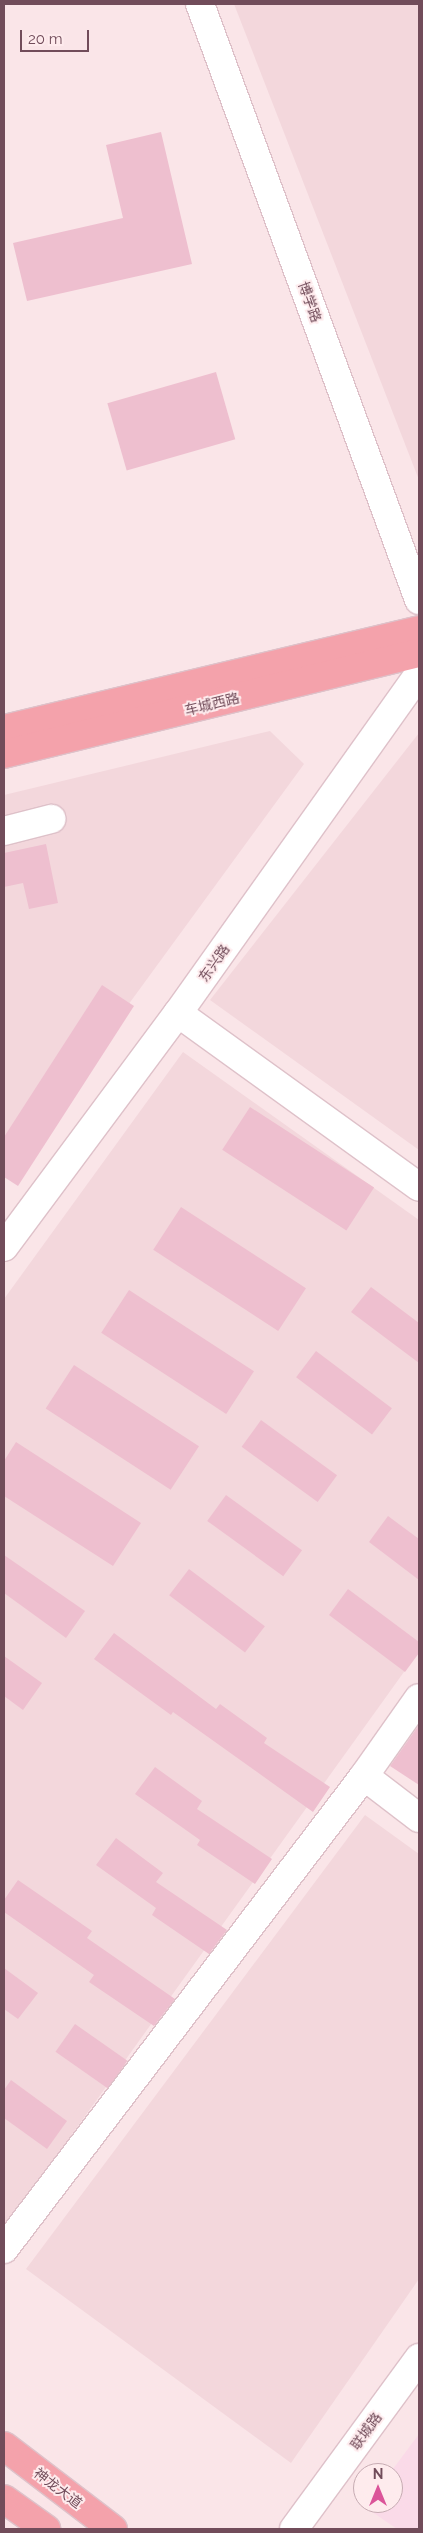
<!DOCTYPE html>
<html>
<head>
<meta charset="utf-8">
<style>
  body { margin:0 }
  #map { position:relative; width:423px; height:2533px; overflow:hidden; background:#fae5e8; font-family:Raleway,"Noto Sans SC",sans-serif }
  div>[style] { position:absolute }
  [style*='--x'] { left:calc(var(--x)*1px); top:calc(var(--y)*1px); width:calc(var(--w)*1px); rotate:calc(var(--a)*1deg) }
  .residential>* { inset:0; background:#f3d7dc }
  .commercial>* { inset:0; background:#fadae8 }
  .building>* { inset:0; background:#eebfcf; transform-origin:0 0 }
  .roads { filter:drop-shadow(1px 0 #dec1c9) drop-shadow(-1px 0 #dec1c9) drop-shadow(0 1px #dec1c9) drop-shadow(0 -1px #dec1c9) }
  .minor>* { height:28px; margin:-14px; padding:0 14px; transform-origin:14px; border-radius:14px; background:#fff }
  .major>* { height:28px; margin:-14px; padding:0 14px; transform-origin:14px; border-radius:14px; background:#f4a2ab }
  span { translate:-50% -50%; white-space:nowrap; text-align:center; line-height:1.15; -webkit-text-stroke:4px #feebed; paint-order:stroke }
  .street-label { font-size:14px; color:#714c5a }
  .frame { position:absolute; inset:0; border:5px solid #714c5a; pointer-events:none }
  .north { position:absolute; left:353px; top:2463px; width:50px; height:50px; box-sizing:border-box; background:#feebed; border:1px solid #c6abb2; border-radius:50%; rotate:0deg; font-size:14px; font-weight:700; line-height:20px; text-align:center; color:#714c5a }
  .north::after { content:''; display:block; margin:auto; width:18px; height:22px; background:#db5499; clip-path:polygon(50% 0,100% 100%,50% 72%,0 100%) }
  .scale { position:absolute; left:20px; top:30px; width:69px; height:22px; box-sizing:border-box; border:2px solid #714c5a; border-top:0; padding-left:6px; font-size:15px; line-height:18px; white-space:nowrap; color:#714c5a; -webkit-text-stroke:4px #feebed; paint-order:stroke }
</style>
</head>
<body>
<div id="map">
  <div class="residential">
    <div style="clip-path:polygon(234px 4px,419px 4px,419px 480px)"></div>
    <div style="clip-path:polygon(270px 731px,304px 764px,4px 1175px,4px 795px)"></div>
    <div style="clip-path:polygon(419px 733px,419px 1150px,210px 1000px)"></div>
    <div style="clip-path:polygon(183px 1052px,419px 1220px,419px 1651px,4px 2229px,4px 1299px)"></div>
    <div style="clip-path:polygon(365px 1815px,419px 1854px,419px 2279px,291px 2463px,26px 2269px)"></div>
  </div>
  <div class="commercial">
    <div style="clip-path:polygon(419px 2434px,419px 2529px,397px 2529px,365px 2507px,368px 2503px,393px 2503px,393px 2473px,390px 2473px)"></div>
  </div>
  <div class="building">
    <div style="clip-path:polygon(161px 132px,192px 264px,27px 301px,13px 243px,123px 218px,106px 145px)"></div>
    <div style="left:216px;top:372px;width:70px;height:113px;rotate:74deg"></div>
    <div style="clip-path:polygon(46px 844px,58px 903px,29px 909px,23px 883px,4px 887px,4px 853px)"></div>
    <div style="clip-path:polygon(102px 985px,134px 1006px,18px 1186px,4px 1177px,4px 1137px)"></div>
    <div style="left:250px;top:1107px;width:148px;height:51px;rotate:33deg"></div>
    <div style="left:181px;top:1207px;width:149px;height:51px;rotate:33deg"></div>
    <div style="clip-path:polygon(371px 1287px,419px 1323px,419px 1363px,351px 1312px)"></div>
    <div style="left:129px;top:1290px;width:149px;height:51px;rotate:33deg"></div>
    <div style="left:316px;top:1351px;width:95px;height:33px;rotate:37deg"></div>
    <div style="left:74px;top:1365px;width:149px;height:52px;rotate:33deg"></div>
    <div style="left:261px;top:1420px;width:94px;height:33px;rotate:36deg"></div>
    <div style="clip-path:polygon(16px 1442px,141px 1523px,113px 1566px,4px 1496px,4px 1461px)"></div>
    <div style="left:226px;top:1495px;width:94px;height:32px;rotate:36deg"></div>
    <div style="clip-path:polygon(388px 1516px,419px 1539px,419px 1580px,369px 1542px)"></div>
    <div style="clip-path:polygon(4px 1555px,85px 1611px,66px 1638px,4px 1593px)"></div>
    <div style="left:189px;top:1569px;width:95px;height:33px;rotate:37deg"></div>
    <div style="clip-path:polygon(348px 1589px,419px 1642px,419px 1653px,405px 1672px,329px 1615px)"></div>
    <div style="clip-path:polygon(114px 1633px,216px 1709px,220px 1704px,267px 1738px,264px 1743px,330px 1787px,313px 1812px,173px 1712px,171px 1715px,94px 1659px)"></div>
    <div style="clip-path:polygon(4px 1656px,42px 1683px,23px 1710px,4px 1696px)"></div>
    <div style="clip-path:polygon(419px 1725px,419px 1785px,390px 1766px)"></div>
    <div style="clip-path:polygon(155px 1767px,202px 1801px,197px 1809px,272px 1859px,255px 1884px,197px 1845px,200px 1840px,135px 1794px)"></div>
    <div style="clip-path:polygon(116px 1838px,163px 1873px,156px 1882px,227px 1930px,209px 1954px,152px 1915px,156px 1908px,96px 1865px)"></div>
    <div style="clip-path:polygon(18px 1880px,92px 1931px,87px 1938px,175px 1999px,154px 2026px,89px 1982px,94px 1975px,4px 1912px,4px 1900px)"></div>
    <div style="clip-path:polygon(4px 1968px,38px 1993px,18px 2019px,4px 2009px)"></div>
    <div style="left:75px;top:2024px;width:64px;height:34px;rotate:35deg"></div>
    <div style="clip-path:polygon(11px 2080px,67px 2121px,47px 2149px,4px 2118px,4px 2090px)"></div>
  </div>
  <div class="roads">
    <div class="minor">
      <div style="--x:200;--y:4;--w:635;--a:69.82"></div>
      <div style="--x:4;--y:831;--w:49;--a:-14.3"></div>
      <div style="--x:178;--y:1013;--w:297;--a:35.8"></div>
      <div style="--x:4;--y:1247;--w:292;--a:-53.4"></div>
      <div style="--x:178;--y:1013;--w:416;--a:-54.6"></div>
      <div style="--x:364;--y:1776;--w:69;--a:37.4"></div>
      <div style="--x:4;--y:2249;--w:594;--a:-52.73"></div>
      <div style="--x:364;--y:1776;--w:95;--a:-54.8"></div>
      <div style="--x:294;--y:2529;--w:212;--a:-53.8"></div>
    </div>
    <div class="major">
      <div style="--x:4;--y:729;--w:427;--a:-13.4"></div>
      <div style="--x:4;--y:754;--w:427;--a:-13.7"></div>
      <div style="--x:4;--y:2446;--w:137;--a:37.3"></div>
      <div style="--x:4;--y:2499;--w:52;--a:35.5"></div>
    </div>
  </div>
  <div class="street-label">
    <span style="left:310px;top:302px;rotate:70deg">博学路</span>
    <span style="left:212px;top:704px;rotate:-14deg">车城西路</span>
    <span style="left:214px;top:963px;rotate:-55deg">东兴路</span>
    <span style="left:366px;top:2431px;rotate:-54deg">联城路</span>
    <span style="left:58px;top:2488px;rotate:37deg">神龙大道</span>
  </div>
  <div class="frame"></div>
  <div class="north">N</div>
  <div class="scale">20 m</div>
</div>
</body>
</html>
